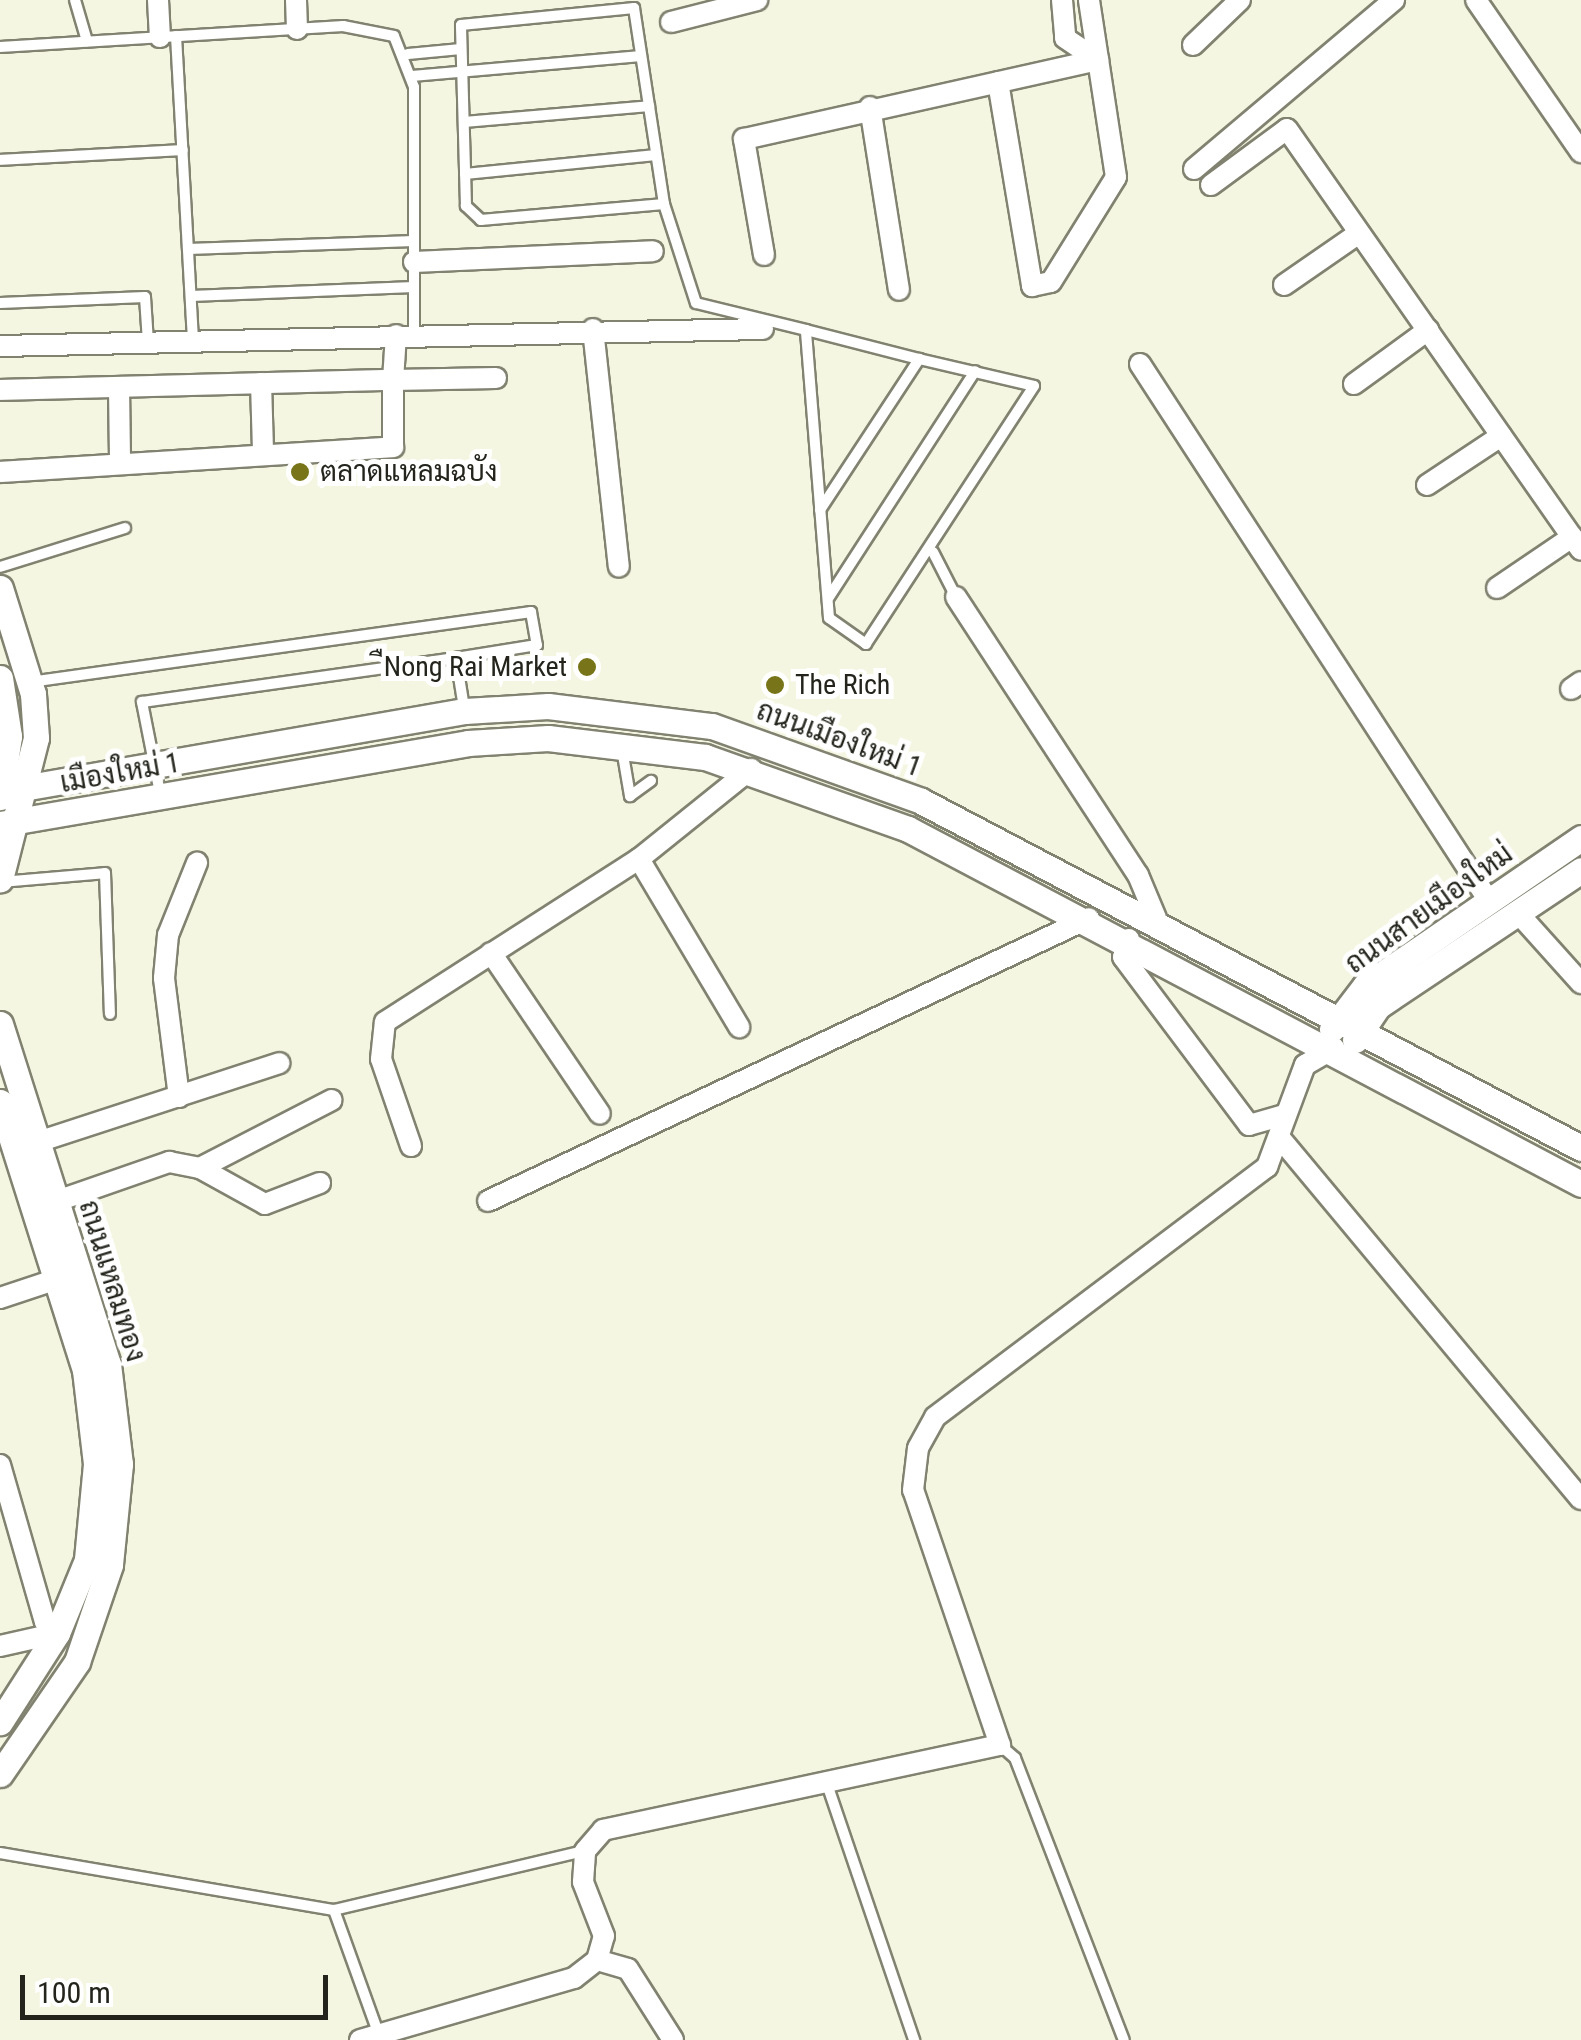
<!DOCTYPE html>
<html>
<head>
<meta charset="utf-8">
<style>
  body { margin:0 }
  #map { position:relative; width:1581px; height:2040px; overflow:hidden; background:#f5f6e2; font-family:"Roboto Condensed",Sarabun,sans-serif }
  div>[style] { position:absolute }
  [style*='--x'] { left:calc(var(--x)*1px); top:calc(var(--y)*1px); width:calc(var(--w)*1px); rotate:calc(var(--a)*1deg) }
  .roads { filter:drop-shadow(2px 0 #828271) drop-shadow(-2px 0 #828271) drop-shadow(0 2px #828271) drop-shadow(0 -2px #828271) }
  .service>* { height:10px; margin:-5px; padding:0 5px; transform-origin:5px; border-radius:5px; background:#fff }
  .minor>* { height:20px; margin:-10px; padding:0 10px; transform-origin:10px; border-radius:10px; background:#fff }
  .tertiary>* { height:25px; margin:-12.5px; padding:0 12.5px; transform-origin:12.5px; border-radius:12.5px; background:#fff }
  .dots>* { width:28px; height:28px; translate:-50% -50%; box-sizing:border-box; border:5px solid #fff; border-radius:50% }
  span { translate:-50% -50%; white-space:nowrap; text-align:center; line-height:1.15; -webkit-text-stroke:10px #fff; paint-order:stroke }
  .poi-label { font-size:28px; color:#24241d }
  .left { translate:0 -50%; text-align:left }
  .right { translate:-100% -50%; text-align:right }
  .street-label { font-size:28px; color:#24241d }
  .scale { position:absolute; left:20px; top:1975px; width:308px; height:45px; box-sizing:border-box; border:5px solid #24241d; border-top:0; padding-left:12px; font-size:30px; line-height:35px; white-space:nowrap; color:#24241d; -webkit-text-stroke:8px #fff; paint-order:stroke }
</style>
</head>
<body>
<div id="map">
  <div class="roads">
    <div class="service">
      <div style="--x:75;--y:0;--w:43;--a:73.7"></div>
      <div style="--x:176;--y:36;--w:304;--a:86.8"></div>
      <div style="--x:0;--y:47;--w:344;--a:-3.5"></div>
      <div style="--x:343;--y:26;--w:52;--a:11.1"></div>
      <div style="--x:394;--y:36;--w:55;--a:68.6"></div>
      <div style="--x:414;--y:87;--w:247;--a:90"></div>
      <div style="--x:408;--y:54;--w:53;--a:-5.4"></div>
      <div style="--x:412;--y:76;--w:230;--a:-5"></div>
      <div style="--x:464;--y:122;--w:186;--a:-4.9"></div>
      <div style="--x:0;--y:160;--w:183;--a:-3.1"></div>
      <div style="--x:465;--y:174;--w:192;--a:-5.7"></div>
      <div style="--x:664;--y:204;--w:184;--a:175"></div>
      <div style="--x:481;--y:220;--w:21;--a:-137"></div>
      <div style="--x:466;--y:206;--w:181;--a:-91.6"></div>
      <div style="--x:461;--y:25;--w:174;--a:-5.6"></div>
      <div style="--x:634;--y:8;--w:198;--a:81.3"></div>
      <div style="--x:664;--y:204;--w:104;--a:72.1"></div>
      <div style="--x:696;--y:303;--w:113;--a:13.8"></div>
      <div style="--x:806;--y:330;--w:117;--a:14.4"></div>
      <div style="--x:919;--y:359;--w:118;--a:13.2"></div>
      <div style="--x:1034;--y:386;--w:308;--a:123.1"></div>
      <div style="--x:866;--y:644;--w:45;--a:-144.9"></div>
      <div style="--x:829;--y:618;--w:289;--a:-94.6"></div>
      <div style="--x:188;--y:249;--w:226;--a:-2"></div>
      <div style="--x:191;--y:296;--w:223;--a:-2.3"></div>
      <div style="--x:0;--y:303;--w:145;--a:-2.4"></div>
      <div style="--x:145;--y:297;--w:45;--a:86.2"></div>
      <div style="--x:820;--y:510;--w:181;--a:-56.7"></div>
      <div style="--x:933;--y:552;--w:51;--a:62.9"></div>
      <div style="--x:0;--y:567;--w:131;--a:-17.3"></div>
      <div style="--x:829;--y:597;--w:269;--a:-57.1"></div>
      <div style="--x:30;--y:682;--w:506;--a:-7.95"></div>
      <div style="--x:531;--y:612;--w:34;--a:80"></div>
      <div style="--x:537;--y:645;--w:82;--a:170.9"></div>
      <div style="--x:456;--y:658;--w:51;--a:80.9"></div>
      <div style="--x:622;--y:749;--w:48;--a:80.3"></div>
      <div style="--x:630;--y:796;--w:26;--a:-36"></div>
      <div style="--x:160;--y:793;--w:93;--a:-101.2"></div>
      <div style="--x:142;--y:702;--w:317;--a:-8"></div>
      <div style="--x:1;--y:882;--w:104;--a:-4.9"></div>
      <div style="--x:105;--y:873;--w:141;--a:88"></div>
      <div style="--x:1000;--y:1745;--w:20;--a:41"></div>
      <div style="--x:1015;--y:1758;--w:302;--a:68.9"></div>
      <div style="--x:826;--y:1781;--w:274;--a:71.2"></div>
      <div style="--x:0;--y:1853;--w:339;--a:9.7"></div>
      <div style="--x:334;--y:1910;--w:257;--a:-13.3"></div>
      <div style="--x:334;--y:1910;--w:133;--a:70.2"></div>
    </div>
    <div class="minor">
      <div style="--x:158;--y:0;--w:37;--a:87"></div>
      <div style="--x:296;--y:0;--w:29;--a:88"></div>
      <div style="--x:1062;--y:0;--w:38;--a:85"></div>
      <div style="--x:1065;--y:38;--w:40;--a:34"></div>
      <div style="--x:1476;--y:0;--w:185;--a:55.4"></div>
      <div style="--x:671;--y:22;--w:89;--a:-14.3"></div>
      <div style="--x:1193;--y:45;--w:65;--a:-43.8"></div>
      <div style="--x:998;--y:82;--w:207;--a:80.5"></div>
      <div style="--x:1032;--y:286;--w:19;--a:-12"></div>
      <div style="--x:1051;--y:282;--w:123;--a:-58.2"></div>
      <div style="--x:1116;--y:177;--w:179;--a:-98.7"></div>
      <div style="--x:870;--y:107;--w:185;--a:81"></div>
      <div style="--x:1194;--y:169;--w:262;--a:-40.2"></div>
      <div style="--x:1211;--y:185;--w:94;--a:-36.4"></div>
      <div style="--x:1287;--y:129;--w:513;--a:55.07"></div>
      <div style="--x:764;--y:255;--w:118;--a:-99.8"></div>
      <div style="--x:744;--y:139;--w:363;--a:-12.6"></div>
      <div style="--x:414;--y:262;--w:239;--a:-2.6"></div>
      <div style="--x:1284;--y:285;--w:91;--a:-34.7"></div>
      <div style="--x:593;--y:329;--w:239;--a:83.8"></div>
      <div style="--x:0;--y:346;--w:763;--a:-1.28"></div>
      <div style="--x:1140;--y:364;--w:640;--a:56.98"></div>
      <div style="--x:261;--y:383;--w:67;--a:88.3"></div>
      <div style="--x:1354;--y:384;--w:92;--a:-36.1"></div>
      <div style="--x:119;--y:387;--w:72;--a:89.2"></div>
      <div style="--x:0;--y:390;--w:393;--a:-1.5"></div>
      <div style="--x:393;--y:380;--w:45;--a:-86.2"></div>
      <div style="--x:0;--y:472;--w:394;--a:-3.6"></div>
      <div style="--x:393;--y:447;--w:67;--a:-90"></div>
      <div style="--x:393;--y:380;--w:103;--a:-1.1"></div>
      <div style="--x:1427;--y:485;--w:89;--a:-33.5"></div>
      <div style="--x:1497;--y:588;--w:91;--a:-34.2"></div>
      <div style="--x:956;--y:597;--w:332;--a:56.8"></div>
      <div style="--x:1138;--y:875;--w:47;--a:67.3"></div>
      <div style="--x:1571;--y:689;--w:12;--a:-35"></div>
      <div style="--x:639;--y:859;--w:196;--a:59.2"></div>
      <div style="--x:1519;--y:914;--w:93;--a:48.1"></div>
      <div style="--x:1129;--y:939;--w:19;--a:108"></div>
      <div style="--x:1123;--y:957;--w:210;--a:53.1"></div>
      <div style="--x:1249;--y:1125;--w:37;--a:-16"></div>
      <div style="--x:491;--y:953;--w:194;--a:55.9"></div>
      <div style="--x:179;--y:1097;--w:120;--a:-97.2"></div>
      <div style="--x:164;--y:978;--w:43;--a:-84.7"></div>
      <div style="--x:168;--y:935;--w:78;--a:-68.1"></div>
      <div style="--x:1280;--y:1138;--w:470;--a:50.2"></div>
      <div style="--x:38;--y:1142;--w:254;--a:-18.1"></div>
      <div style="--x:411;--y:1146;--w:92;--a:-109"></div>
      <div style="--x:381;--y:1059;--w:37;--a:-84"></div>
      <div style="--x:385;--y:1022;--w:302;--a:-32.7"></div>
      <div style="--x:639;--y:859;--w:144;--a:-38.8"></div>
      <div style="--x:200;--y:1168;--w:74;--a:29"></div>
      <div style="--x:265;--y:1204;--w:59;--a:-20.9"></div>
      <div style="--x:57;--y:1201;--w:119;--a:-19.2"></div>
      <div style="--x:169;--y:1162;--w:32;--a:11"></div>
      <div style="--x:200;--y:1168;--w:148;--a:-27.3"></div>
      <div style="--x:488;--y:1201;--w:664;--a:-25.21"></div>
      <div style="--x:0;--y:1298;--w:73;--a:-18.4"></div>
      <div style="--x:0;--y:1465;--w:163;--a:74"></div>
      <div style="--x:45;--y:1622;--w:16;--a:43"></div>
      <div style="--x:0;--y:1646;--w:58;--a:-12.8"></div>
      <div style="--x:597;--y:1960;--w:32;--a:16"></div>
      <div style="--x:628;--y:1969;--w:84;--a:57.6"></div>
      <div style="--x:360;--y:2040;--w:223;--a:-16.2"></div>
      <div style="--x:574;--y:1978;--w:29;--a:-38"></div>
      <div style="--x:597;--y:1960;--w:25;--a:-74"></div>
      <div style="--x:604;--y:1936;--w:58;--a:-111.3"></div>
      <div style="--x:583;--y:1882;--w:31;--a:-86"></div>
      <div style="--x:585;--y:1851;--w:28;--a:-49"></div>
      <div style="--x:603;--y:1830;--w:406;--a:-12.1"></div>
      <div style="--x:1000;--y:1745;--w:269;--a:-108.8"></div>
      <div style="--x:913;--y:1490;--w:42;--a:-83.2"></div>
      <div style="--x:918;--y:1448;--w:35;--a:-61"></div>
      <div style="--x:935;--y:1417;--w:416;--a:-37"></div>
      <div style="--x:1267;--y:1167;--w:109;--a:-69.6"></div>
      <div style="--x:1305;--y:1065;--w:34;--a:-30"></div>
    </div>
    <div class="tertiary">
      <div style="--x:0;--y:588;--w:111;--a:72.7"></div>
      <div style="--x:33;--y:694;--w:44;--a:86.1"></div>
      <div style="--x:36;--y:738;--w:146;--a:104.3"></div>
      <div style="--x:0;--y:678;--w:59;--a:81.2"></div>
      <div style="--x:9;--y:736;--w:62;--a:98.4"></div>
      <div style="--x:0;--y:792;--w:472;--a:-9.9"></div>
      <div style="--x:465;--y:711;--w:83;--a:-3.4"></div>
      <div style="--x:548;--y:706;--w:165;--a:7"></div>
      <div style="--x:712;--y:726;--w:222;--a:19.7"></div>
      <div style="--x:921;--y:801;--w:746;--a:27.73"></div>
      <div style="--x:0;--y:824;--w:475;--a:-9.8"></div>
      <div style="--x:468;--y:743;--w:80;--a:-3.6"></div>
      <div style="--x:548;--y:738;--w:158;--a:6.9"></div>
      <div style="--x:705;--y:757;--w:215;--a:19.5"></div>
      <div style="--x:908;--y:829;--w:761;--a:27.81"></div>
      <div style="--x:0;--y:1024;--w:357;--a:72.4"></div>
      <div style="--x:108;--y:1364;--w:101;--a:83.2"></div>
      <div style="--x:120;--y:1464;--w:101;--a:95.7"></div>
      <div style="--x:110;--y:1565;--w:102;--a:108.8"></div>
      <div style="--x:77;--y:1662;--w:136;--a:124.5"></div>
      <div style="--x:1332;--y:1029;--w:54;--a:-52.5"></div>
      <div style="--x:1365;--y:986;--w:262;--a:-34.4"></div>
      <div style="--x:1355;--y:1040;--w:41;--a:-55.9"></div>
      <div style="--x:1378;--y:1006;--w:244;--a:-33.8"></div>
      <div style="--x:0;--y:1102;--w:281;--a:72.4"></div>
      <div style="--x:85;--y:1370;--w:95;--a:83.3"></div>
      <div style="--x:96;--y:1464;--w:96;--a:95.4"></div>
      <div style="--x:87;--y:1560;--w:79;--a:112.3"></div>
      <div style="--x:57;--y:1633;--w:106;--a:122.6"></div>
    </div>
  </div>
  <div class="dots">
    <div style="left:300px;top:472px;background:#777419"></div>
    <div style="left:587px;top:667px;background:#777419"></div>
    <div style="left:775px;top:685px;background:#777419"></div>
  </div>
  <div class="poi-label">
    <span class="left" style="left:320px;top:472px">ตลาดแหลมฉบัง</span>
    <span class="right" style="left:567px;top:667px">ืNong Rai Market</span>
    <span class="left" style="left:795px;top:685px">The Rich</span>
  </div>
  <div class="street-label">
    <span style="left:839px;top:739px;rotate:20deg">ถนนเมืองใหม่ 1</span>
    <span style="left:120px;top:773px;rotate:-10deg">เมืองใหม่ 1</span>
    <span style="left:1429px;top:909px;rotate:-36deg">ถนนสายเมืองใหม่</span>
    <span style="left:112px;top:1281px;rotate:73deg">ถนนแหลมทอง</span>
  </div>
  <div class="scale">100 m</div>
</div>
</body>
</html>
